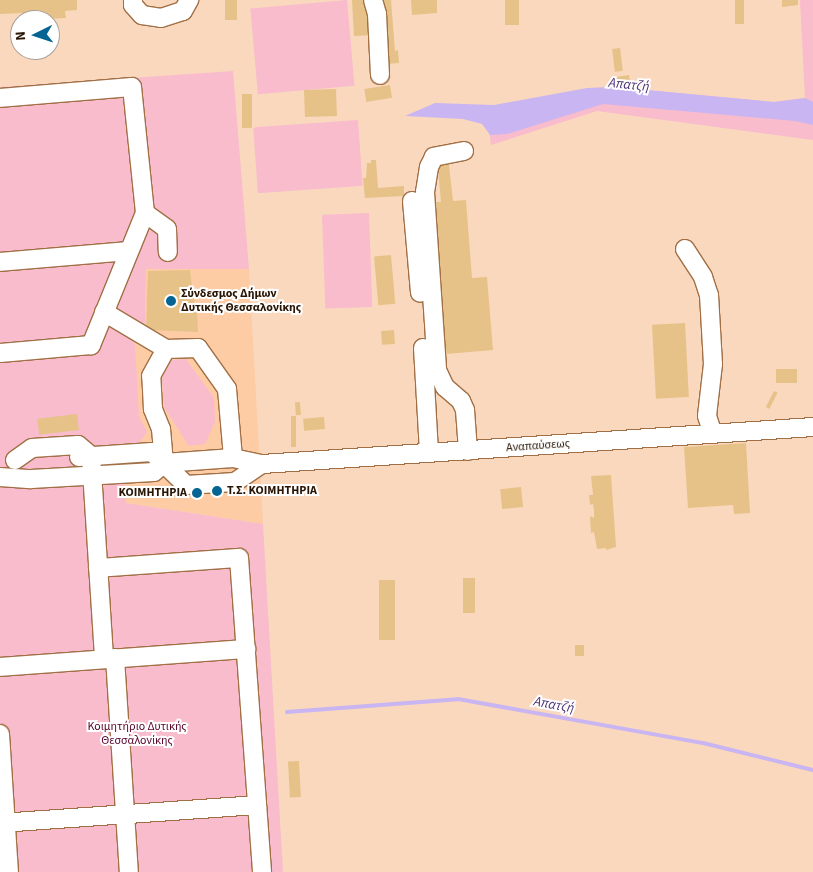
<!DOCTYPE html>
<html>
<head>
<meta charset="utf-8">
<style>
  body { margin:0 }
  #map { position:relative; width:813px; height:872px; overflow:hidden; background:#fad8be; font-family:"Source Sans 3",sans-serif }
  div>[style] { position:absolute }
  [style*='--x'] { left:calc(var(--x)*1px); top:calc(var(--y)*1px); width:calc(var(--w)*1px); rotate:calc(var(--a)*1deg) }
  .built>* { inset:0; background:#fdcca5 }
  .green>* { inset:0; background:#f8bccd; transform-origin:0 0 }
  .water>* { inset:0; background:#c9b5f1 }
  .stream>* { height:4px; margin:-2px; padding:0 2px; transform-origin:2px; border-radius:2px; background:#c9b5f1 }
  .building>* { inset:0; background:#e6c288; transform-origin:0 0 }
  .roads { filter:drop-shadow(1px 0 #a16f45) drop-shadow(-1px 0 #a16f45) drop-shadow(0 1px #a16f45) drop-shadow(0 -1px #a16f45) }
  .minor>* { height:18px; margin:-9px; padding:0 9px; transform-origin:9px; border-radius:9px; background:#fff }
  .dots>* { width:14px; height:14px; translate:-50% -50%; box-sizing:border-box; border:2px solid #fff; border-radius:50% }
  span { translate:-50% -50%; white-space:nowrap; text-align:center; line-height:1.15; -webkit-text-stroke:4px #fff; paint-order:stroke }
  .poi-label { font-size:12px; color:#281504; font-weight:700 }
  .left { translate:0 -50%; text-align:left }
  .right { translate:-100% -50%; text-align:right }
  .street-label { font-size:12px; color:#281504 }
  .park-label { font-size:12px; color:#540229 }
  .water-label { font-size:14px; color:#4c2f75; font-style:italic }
  .north { position:absolute; left:10px; top:10px; width:50px; height:50px; box-sizing:border-box; background:#fff; border:1px solid #a9a19b; border-radius:50%; rotate:266deg; font-size:14px; font-weight:700; line-height:20px; text-align:center; color:#281504 }
  .north::after { content:''; display:block; margin:auto; width:18px; height:22px; background:#046493; clip-path:polygon(50% 0,100% 100%,50% 72%,0 100%) }
</style>
</head>
<body>
<div id="map">
  <div class="built">
    <div style="clip-path:polygon(146px 269px,249px 269px,263px 524px,126px 503px,117px 352px,145px 323px)"></div>
  </div>
  <div class="green">
    <div style="left:347px;top:0;width:86px;height:97px;rotate:85deg"></div>
    <div style="clip-path:polygon(800px 0,813px 0,813px 140px,597px 111px,491px 145px,488px 123px,590px 88px,611px 87px,774px 102px,805px 98px)"></div>
    <div style="clip-path:polygon(233px 71px,249px 269px,146px 269px,145px 323px,131px 339px,135px 345px,139px 417px,147px 432px,138px 444px,123px 446px,124px 474px,126px 503px,263px 524px,283px 872px,0 872px,0 87px)"></div>
    <div style="left:358px;top:120px;width:66px;height:105px;rotate:86deg"></div>
    <div style="left:369px;top:213px;width:94px;height:47px;rotate:88deg"></div>
    <div style="clip-path:polygon(186px 359px,214px 398px,215px 422px,205px 444px,189px 446px,164px 407px,162px 379px,171px 360px)"></div>
  </div>
  <div class="water">
    <div style="clip-path:polygon(616px 87px,774px 102px,805px 98px,813px 102px,813px 125px,795px 121px,603px 104px,507px 134px,490px 135px,482px 124px,463px 119px,405px 116px,435px 103px,494px 105px,587px 88px)"></div>
  </div>
  <div class="stream">
    <div style="--x:287;--y:712;--w:171;--a:-4.3"></div>
    <div style="--x:458;--y:699;--w:249;--a:10.2"></div>
    <div style="--x:703;--y:743;--w:113;--a:13.8"></div>
  </div>
  <div class="building">
    <div style="clip-path:polygon(0 0,77px 0,77px 10px,65px 11px,66px 18px,46px 19px,46px 12px,0 14px)"></div>
    <div style="left:225px;top:0;width:12px;height:20px"></div>
    <div style="clip-path:polygon(352px 0,368px 0,374px 35px,354px 36px)"></div>
    <div style="clip-path:polygon(377px 0,391px 0,395px 51px,398px 50px,399px 63px,386px 64px)"></div>
    <div style="clip-path:polygon(411px 0,437px 0,437px 13px,412px 15px)"></div>
    <div style="left:505px;top:0;width:14px;height:25px"></div>
    <div style="left:735px;top:0;width:9px;height:24px"></div>
    <div style="clip-path:polygon(782px 0,798px 0,798px 5px,782px 7px)"></div>
    <div style="left:620px;top:48px;width:23px;height:8px;rotate:83deg"></div>
    <div style="clip-path:polygon(629px 75px,630px 82px,617px 85px,616px 77px)"></div>
    <div style="left:390px;top:85px;width:13px;height:26px;rotate:81deg"></div>
    <div style="left:336px;top:89px;width:27px;height:32px;rotate:88deg"></div>
    <div style="left:242px;top:94px;width:10px;height:34px"></div>
    <div style="clip-path:polygon(448px 156px,453px 201px,466px 200px,472px 278px,487px 277px,493px 350px,446px 354px,445px 343px,443px 344px,436px 281px,441px 281px,441px 277px,439px 277px,433px 202px,441px 202px,437px 157px)"></div>
    <div style="clip-path:polygon(371px 160px,376px 160px,378px 188px,404px 186px,404px 196px,365px 198px,363px 178px,366px 178px,367px 163px,371px 163px)"></div>
    <div style="left:391px;top:255px;width:49px;height:17px;rotate:85deg"></div>
    <div style="clip-path:polygon(190px 270px,193px 294px,197px 308px,198px 332px,146px 330px,148px 271px)"></div>
    <div style="left:685px;top:323px;width:74px;height:33px;rotate:87deg"></div>
    <div style="left:394px;top:330px;width:14px;height:13px;rotate:86deg"></div>
    <div style="left:797px;top:369px;width:14px;height:21px;rotate:90deg"></div>
    <div style="left:774px;top:391px;width:4px;height:18px;rotate:27deg"></div>
    <div style="left:300px;top:402px;width:13px;height:5px;rotate:86deg"></div>
    <div style="left:77px;top:414px;width:16px;height:40px;rotate:83deg"></div>
    <div style="left:291px;top:416px;width:5px;height:31px"></div>
    <div style="left:324px;top:417px;width:12px;height:21px;rotate:85deg"></div>
    <div style="clip-path:polygon(746px 443px,750px 513px,734px 514px,733px 505px,688px 508px,684px 447px)"></div>
    <div style="clip-path:polygon(611px 475px,616px 547px,606px 550px,606px 548px,597px 549px,594px 532px,591px 533px,590px 516px,594px 518px,594px 510px,593px 504px,590px 505px,589px 495px,593px 495px,591px 476px)"></div>
    <div style="left:521px;top:487px;width:20px;height:21px;rotate:84deg"></div>
    <div style="left:463px;top:578px;width:12px;height:35px"></div>
    <div style="left:379px;top:580px;width:16px;height:60px"></div>
    <div style="left:575px;top:645px;width:9px;height:11px"></div>
    <div style="left:299px;top:761px;width:36px;height:11px;rotate:87deg"></div>
  </div>
  <div class="roads">
    <div class="minor">
      <div style="--x:133;--y:0;--w:5;--a:90"></div>
      <div style="--x:133;--y:5;--w:13;--a:48"></div>
      <div style="--x:142;--y:15;--w:19;--a:9"></div>
      <div style="--x:161;--y:18;--w:23;--a:-18"></div>
      <div style="--x:183;--y:11;--w:13;--a:-61"></div>
      <div style="--x:373;--y:0;--w:15;--a:74"></div>
      <div style="--x:377;--y:14;--w:61;--a:87.2"></div>
      <div style="--x:0;--y:98;--w:132;--a:-4.8"></div>
      <div style="--x:132;--y:87;--w:127;--a:84.1"></div>
      <div style="--x:145;--y:213;--w:143;--a:112.2"></div>
      <div style="--x:91;--y:345;--w:91;--a:175"></div>
      <div style="--x:464;--y:151;--w:31;--a:169"></div>
      <div style="--x:434;--y:157;--w:11;--a:117"></div>
      <div style="--x:429;--y:167;--w:25;--a:99"></div>
      <div style="--x:425;--y:192;--w:178;--a:86.1"></div>
      <div style="--x:437;--y:370;--w:19;--a:65"></div>
      <div style="--x:445;--y:387;--w:21;--a:41"></div>
      <div style="--x:461;--y:401;--w:10;--a:66"></div>
      <div style="--x:465;--y:410;--w:41;--a:85.8"></div>
      <div style="--x:412;--y:201;--w:92;--a:85"></div>
      <div style="--x:145;--y:213;--w:27;--a:36"></div>
      <div style="--x:167;--y:229;--w:23;--a:88"></div>
      <div style="--x:685;--y:249;--w:33;--a:57"></div>
      <div style="--x:703;--y:277;--w:19;--a:72"></div>
      <div style="--x:709;--y:295;--w:69;--a:86.7"></div>
      <div style="--x:713;--y:364;--w:52;--a:96.6"></div>
      <div style="--x:707;--y:416;--w:19;--a:72"></div>
      <div style="--x:0;--y:262;--w:129;--a:-4.9"></div>
      <div style="--x:104;--y:312;--w:72;--a:30.8"></div>
      <div style="--x:423;--y:348;--w:105;--a:86.7"></div>
      <div style="--x:79;--y:457;--w:73;--a:-3.9"></div>
      <div style="--x:152;--y:452;--w:47;--a:44.1"></div>
      <div style="--x:186;--y:485;--w:49;--a:-3.5"></div>
      <div style="--x:235;--y:482;--w:32;--a:-34"></div>
      <div style="--x:15;--y:460;--w:21;--a:-35"></div>
      <div style="--x:32;--y:448;--w:46;--a:-3.7"></div>
      <div style="--x:78;--y:445;--w:17;--a:40"></div>
      <div style="--x:91;--y:456;--w:203;--a:86.3"></div>
      <div style="--x:164;--y:463;--w:34;--a:-95"></div>
      <div style="--x:161;--y:429;--w:22;--a:-112"></div>
      <div style="--x:153;--y:409;--w:33;--a:-93"></div>
      <div style="--x:151;--y:376;--w:31;--a:-61"></div>
      <div style="--x:166;--y:349;--w:32;--a:-2"></div>
      <div style="--x:198;--y:348;--w:50;--a:54.7"></div>
      <div style="--x:227;--y:389;--w:69;--a:85"></div>
      <div style="--x:0;--y:477;--w:31;--a:4"></div>
      <div style="--x:31;--y:479;--w:123;--a:-3.3"></div>
      <div style="--x:154;--y:472;--w:13;--a:-42"></div>
      <div style="--x:164;--y:463;--w:69;--a:-4.1"></div>
      <div style="--x:233;--y:458;--w:30;--a:12"></div>
      <div style="--x:262;--y:464;--w:552;--a:-3.84"></div>
      <div style="--x:98;--y:568;--w:141;--a:-4.1"></div>
      <div style="--x:239;--y:558;--w:315;--a:85.8"></div>
      <div style="--x:115;--y:658;--w:214;--a:86.3"></div>
      <div style="--x:0;--y:667;--w:247;--a:-4.2"></div>
      <div style="--x:0;--y:734;--w:138;--a:86.3"></div>
      <div style="--x:0;--y:823;--w:258;--a:-4"></div>
    </div>
  </div>
  <div class="dots">
    <div style="left:171px;top:301px;background:#046493"></div>
    <div style="left:217px;top:491px;background:#046493"></div>
    <div style="left:197px;top:493px;background:#046493"></div>
  </div>
  <div class="poi-label">
    <span class="left" style="left:181px;top:301px">Σύνδεσμος Δήμων<br>Δυτικής Θεσσαλονίκης</span>
    <span class="left" style="left:227px;top:491px">Τ.Σ. ΚΟΙΜΗΤΗΡΙΑ</span>
    <span class="right" style="left:187px;top:493px">ΚΟΙΜΗΤΗΡΙΑ</span>
  </div>
  <div class="street-label">
    <span style="left:538px;top:446px;rotate:-4deg">Αναπαύσεως</span>
  </div>
  <div class="park-label">
    <span style="left:137px;top:734px">Κοιμητήριο Δυτικής<br>Θεσσαλονίκης</span>
  </div>
  <div class="water-label">
    <span style="left:629px;top:85px;rotate:6deg">Απατζή</span>
    <span style="left:554px;top:705px;rotate:10deg">Απατζή</span>
  </div>
  <div class="north">N</div>
</div>
</body>
</html>
